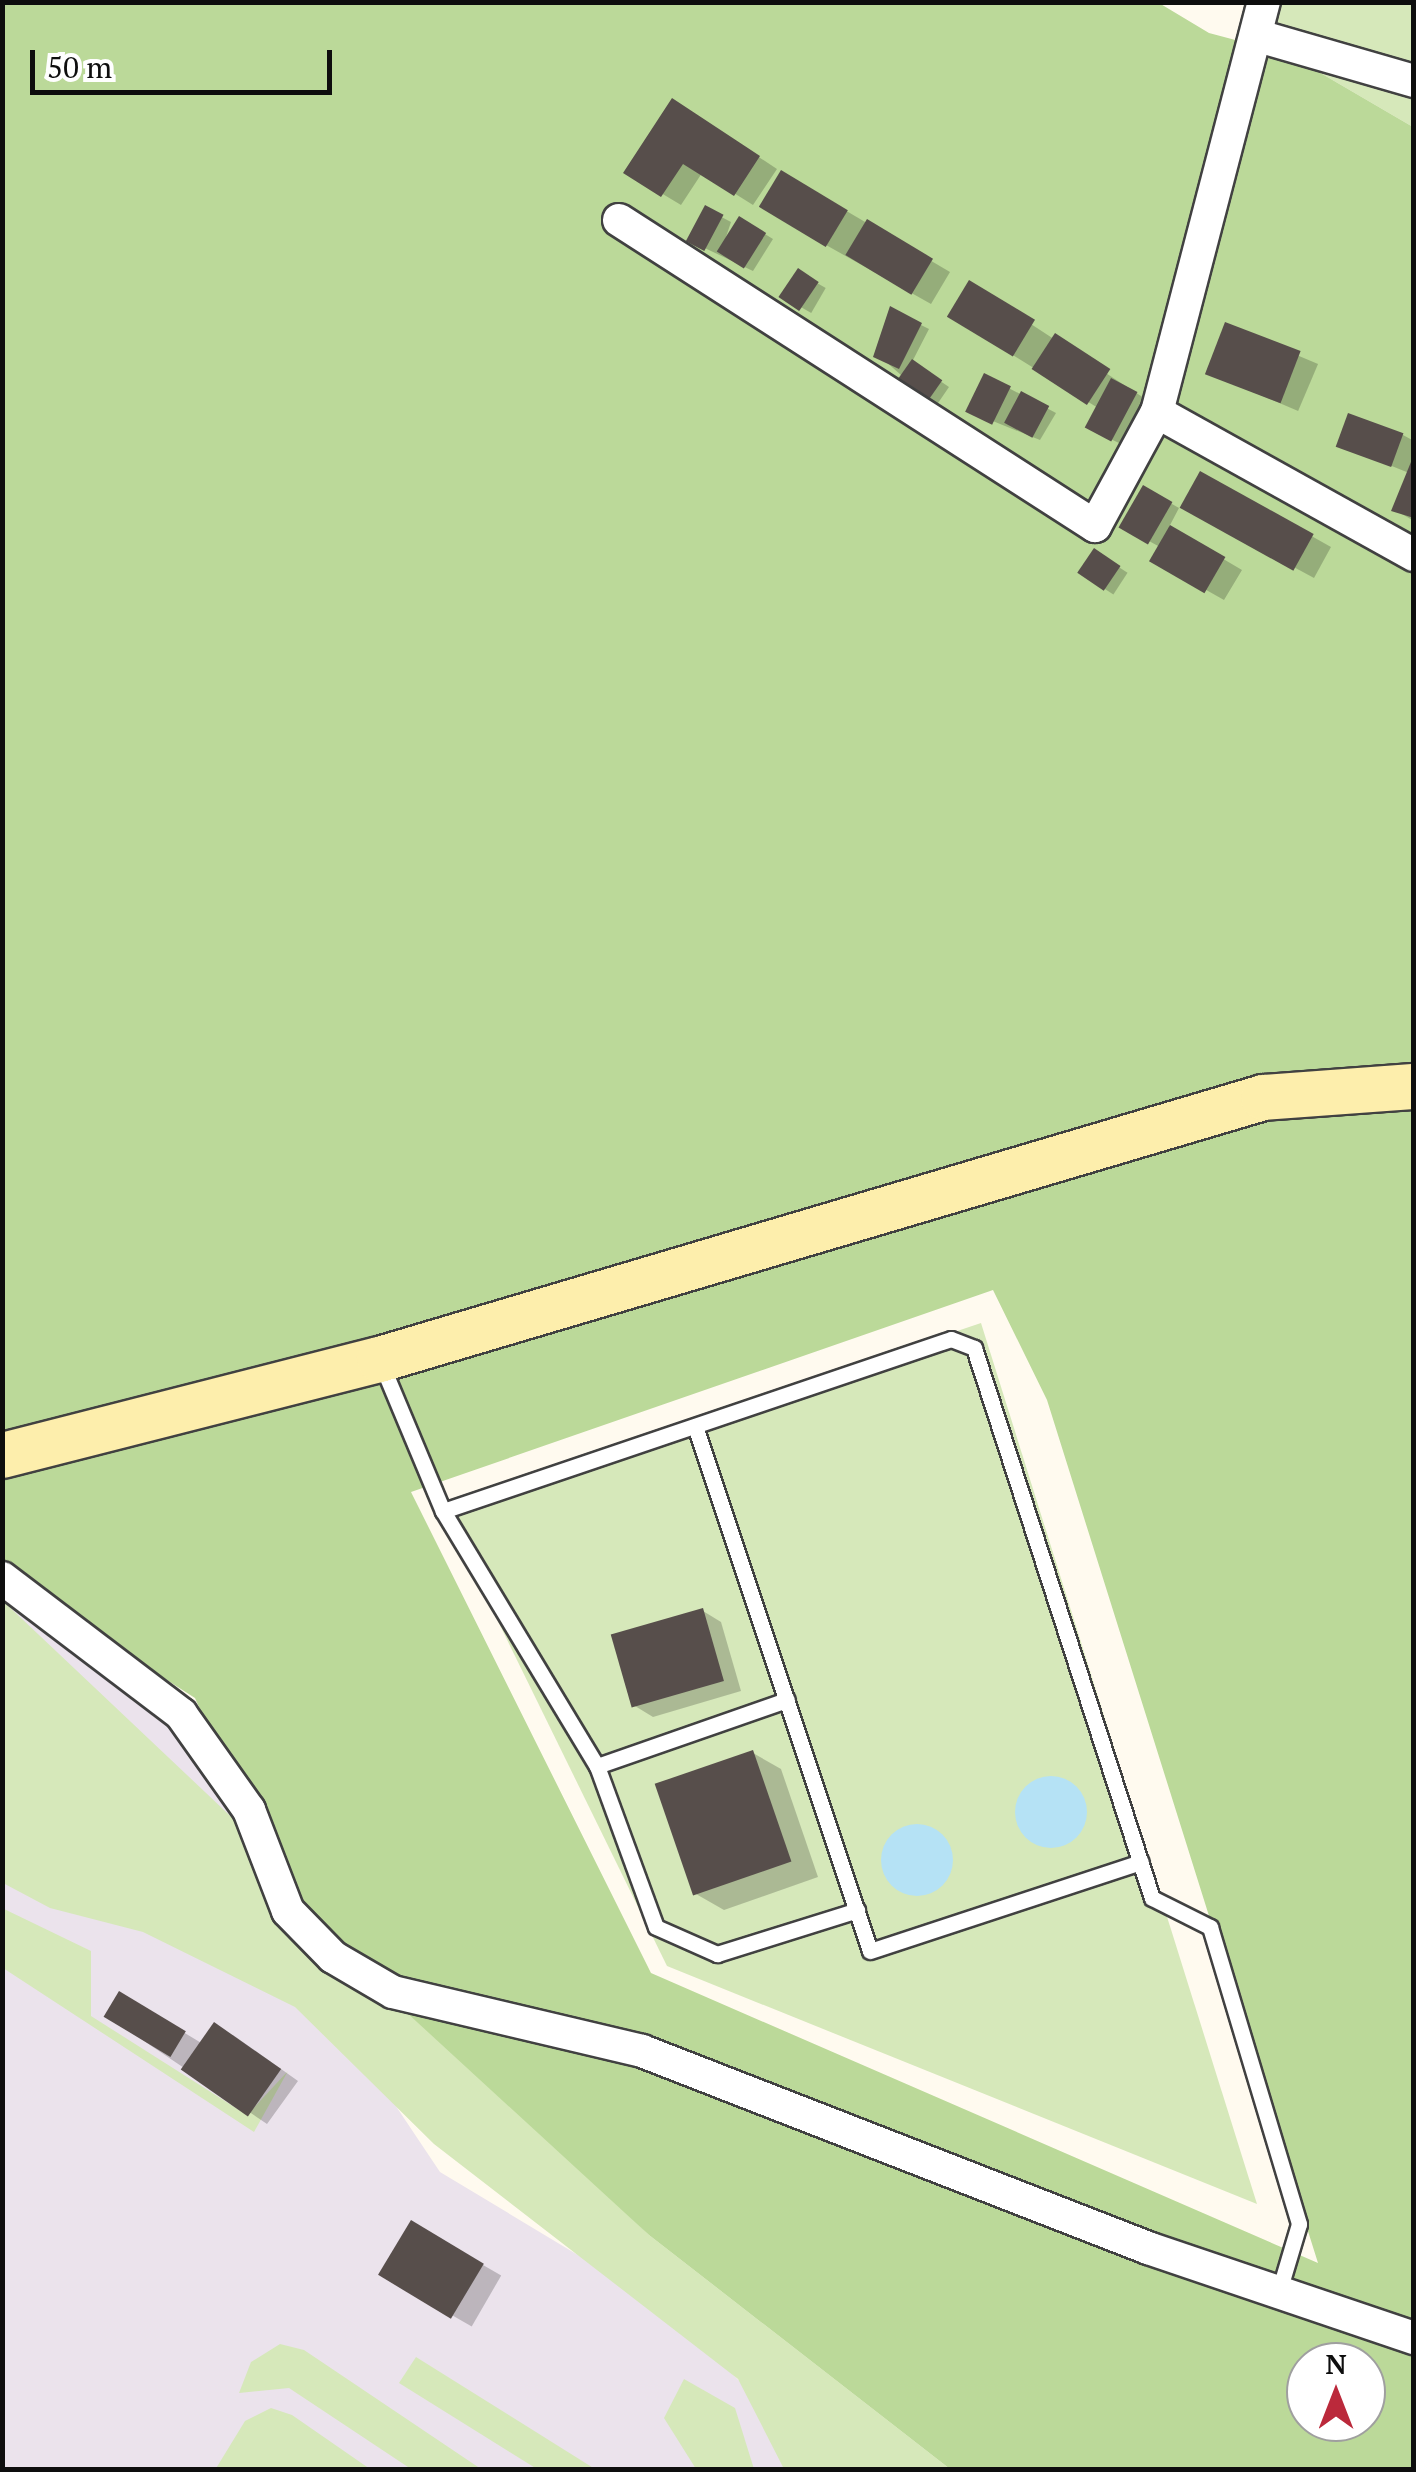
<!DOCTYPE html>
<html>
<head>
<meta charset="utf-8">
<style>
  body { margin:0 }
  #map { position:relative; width:1416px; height:2472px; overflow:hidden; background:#fffaef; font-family:"PT Serif",serif }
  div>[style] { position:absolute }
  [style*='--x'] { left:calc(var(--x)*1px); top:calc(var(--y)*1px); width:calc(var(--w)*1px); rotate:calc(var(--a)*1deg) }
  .industrial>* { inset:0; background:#ebe3ec }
  .green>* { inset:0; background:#d6e8ba }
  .forest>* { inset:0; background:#bbd999 }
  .water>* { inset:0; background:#b5e2f5 }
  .round { border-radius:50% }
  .shadow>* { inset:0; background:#0003; transform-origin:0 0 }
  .building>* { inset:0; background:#574e4b; transform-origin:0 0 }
  .roads { filter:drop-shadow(2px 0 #414141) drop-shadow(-2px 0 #414141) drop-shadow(0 2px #414141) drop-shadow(0 -2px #414141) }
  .lane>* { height:15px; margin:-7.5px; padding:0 7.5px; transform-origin:7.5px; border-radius:7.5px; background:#fff }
  .street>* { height:32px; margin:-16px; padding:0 16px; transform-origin:16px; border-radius:16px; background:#fff }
  .secondary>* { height:45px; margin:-22.5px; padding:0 22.5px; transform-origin:22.5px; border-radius:22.5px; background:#fdeeac }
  span { translate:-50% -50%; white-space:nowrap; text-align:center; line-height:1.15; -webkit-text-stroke:10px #fff; paint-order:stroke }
  .frame { position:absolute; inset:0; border:5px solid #0e0e0e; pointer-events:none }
  .north { position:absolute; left:1286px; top:2342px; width:100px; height:100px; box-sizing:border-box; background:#fff; border:2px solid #9f9f9f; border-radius:50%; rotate:0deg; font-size:28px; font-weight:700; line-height:40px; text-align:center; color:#0e0e0e }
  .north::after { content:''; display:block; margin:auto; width:35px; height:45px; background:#bb293b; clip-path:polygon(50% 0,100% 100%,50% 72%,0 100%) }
  .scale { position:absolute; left:30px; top:50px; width:302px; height:45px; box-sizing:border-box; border:5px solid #0e0e0e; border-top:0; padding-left:12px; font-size:30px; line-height:35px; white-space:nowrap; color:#0e0e0e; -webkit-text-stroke:8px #fff; paint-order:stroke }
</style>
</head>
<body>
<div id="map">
  <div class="industrial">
    <div style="clip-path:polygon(2px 1598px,125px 1667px,243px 1800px,339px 2021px,440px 2172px,666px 2308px,828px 2469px,3px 2469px)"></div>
  </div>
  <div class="green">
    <div style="clip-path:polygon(1243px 3px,1413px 3px,1413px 63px,1298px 34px)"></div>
    <div style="clip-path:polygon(1288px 54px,1413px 94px,1413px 127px)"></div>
    <div style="clip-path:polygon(981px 1323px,1257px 2204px,667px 1966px,441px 1505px)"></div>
    <div style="clip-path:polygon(2px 1600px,242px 1827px,271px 1916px,447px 2040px,649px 2235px,950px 2469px,784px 2469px,738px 2379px,434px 2144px,295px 2007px,143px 1932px,50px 1908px,3px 1883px)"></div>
    <div style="clip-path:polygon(2px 1908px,91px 1951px,91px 2016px,247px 2115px,288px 2071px,254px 2132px,3px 1968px)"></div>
    <div style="clip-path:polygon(280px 2344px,304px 2350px,481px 2469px,411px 2469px,289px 2388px,239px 2393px,251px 2362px)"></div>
    <div style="clip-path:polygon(416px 2357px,595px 2469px,537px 2469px,399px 2383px)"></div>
    <div style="clip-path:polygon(684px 2379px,735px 2408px,754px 2469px,696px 2469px,664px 2418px)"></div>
    <div style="clip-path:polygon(271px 2408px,292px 2415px,370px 2469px,215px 2470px,245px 2421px)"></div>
  </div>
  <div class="forest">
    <div style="clip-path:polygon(evenodd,2px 3px,1159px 3px,1209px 33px,1288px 54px,1413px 127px,1413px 2469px,950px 2469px,649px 2235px,344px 1955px,281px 1893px,195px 1698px,3px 1575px,2px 3px,993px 1290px,1047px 1400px,1318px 2263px,651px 1973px,411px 1492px,993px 1290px,2px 3px,1306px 2362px,1366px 2362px,1366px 2422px,1306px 2422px,1306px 2362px)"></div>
  </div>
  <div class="water">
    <div class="round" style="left:1015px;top:1776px;width:72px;height:72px"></div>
    <div class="round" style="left:881px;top:1824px;width:72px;height:72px"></div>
  </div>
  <div class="shadow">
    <div style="clip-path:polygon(691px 112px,777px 169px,753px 205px,702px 173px,681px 205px,626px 172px)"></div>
    <div style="clip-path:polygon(782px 173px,950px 272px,931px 304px,826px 245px)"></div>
    <div style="clip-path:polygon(706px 209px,731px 222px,723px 246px,740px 219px,773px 239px,753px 271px,690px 241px)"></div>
    <div style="left:798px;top:272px;width:32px;height:29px;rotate:30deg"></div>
    <div style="clip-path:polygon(970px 284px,1144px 398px,1121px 444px,1088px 428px,1098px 408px,950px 316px)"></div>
    <div style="clip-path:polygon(891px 310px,929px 329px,912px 362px,949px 387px,936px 406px,884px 360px)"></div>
    <div style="left:1226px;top:325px;width:100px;height:51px;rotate:23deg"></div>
    <div style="clip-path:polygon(986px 376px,1056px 413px,1040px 440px,968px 411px)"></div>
    <div style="clip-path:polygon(1403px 435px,1414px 441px,1414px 521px,1395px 510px,1409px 473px,1340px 445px)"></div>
    <div style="clip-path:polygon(1201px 474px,1331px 547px,1314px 578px,1199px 516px)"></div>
    <div style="clip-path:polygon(1144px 488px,1179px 508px,1169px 527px,1242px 570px,1224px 600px,1153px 560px,1160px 547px,1123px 527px)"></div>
    <div style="left:1094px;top:551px;width:40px;height:26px;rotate:33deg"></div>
    <div style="clip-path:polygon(703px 1611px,721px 1622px,741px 1691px,653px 1717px,635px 1706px)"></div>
    <div style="clip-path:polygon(753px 1753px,781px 1769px,818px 1877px,724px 1910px,696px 1894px)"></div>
    <div style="clip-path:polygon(120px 1994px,203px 2044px,233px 2035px,298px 2081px,267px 2124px,107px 2016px)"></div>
    <div style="left:412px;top:2224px;width:103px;height:59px;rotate:30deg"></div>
  </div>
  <div class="building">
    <div style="clip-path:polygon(672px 98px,760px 156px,734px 196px,683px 164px,661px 197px,623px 173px)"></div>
    <div style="left:781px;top:170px;width:78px;height:43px;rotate:31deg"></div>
    <div style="left:705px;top:205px;width:21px;height:41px;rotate:28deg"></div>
    <div style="left:739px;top:216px;width:32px;height:42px;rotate:32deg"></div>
    <div style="left:867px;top:219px;width:77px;height:42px;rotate:31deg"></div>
    <div style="left:798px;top:268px;width:25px;height:35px;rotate:34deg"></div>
    <div style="left:969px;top:280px;width:77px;height:43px;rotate:31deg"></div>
    <div style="clip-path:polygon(890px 306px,922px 323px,899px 369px,873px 357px)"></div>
    <div style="left:1225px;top:322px;width:81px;height:56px;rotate:21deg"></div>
    <div style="left:1055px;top:333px;width:66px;height:43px;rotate:33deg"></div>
    <div style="left:912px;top:359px;width:37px;height:29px;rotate:35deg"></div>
    <div style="left:984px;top:373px;width:30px;height:43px;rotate:26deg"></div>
    <div style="left:1111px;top:378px;width:30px;height:56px;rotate:28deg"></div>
    <div style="left:1021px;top:391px;width:32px;height:36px;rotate:28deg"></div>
    <div style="left:1348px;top:413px;width:59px;height:36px;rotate:20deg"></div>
    <div style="clip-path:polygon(1413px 457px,1414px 457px,1414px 518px,1391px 511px)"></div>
    <div style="left:1200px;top:471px;width:130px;height:42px;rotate:29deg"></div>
    <div style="left:1143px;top:485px;width:34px;height:49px;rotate:30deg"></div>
    <div style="left:1170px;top:525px;width:64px;height:42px;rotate:30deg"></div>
    <div style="left:1094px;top:548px;width:32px;height:30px;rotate:34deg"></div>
    <div style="left:703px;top:1608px;width:76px;height:96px;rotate:74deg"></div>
    <div style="left:753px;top:1750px;width:118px;height:104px;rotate:71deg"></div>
    <div style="left:119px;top:1991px;width:78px;height:30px;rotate:31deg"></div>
    <div style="left:214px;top:2022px;width:82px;height:58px;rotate:35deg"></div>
    <div style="left:411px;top:2220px;width:85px;height:64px;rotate:31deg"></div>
  </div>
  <div class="roads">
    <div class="lane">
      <div style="--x:381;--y:1363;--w:160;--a:67.3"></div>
      <div style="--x:443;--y:1511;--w:298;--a:58.9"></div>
      <div style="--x:597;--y:1766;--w:201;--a:-19.2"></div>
      <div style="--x:695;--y:1426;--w:553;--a:71.57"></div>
      <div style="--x:870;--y:1951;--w:285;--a:-18.2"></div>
      <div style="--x:443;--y:1511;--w:536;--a:-18.71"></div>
      <div style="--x:951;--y:1339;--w:25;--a:21"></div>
      <div style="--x:974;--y:1348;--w:578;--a:72.07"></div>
      <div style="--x:1152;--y:1898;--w:65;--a:26.6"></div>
      <div style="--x:1210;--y:1927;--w:310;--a:73.3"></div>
      <div style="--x:1299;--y:2224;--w:70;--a:106.6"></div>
      <div style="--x:597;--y:1766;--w:171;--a:69.9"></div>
      <div style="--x:656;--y:1927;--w:67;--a:23.9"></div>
      <div style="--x:717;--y:1954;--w:147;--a:-17.4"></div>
    </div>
    <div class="street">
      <div style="--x:1262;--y:37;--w:158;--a:16.1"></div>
      <div style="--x:619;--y:220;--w:566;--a:32.74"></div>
      <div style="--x:1095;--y:526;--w:130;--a:-61.5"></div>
      <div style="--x:1157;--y:412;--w:424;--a:-75.4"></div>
      <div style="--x:1157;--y:412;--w:294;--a:29.1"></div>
      <div style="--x:2;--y:1578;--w:225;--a:37.2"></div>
      <div style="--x:181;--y:1714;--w:118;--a:54.7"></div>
      <div style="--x:249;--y:1810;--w:108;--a:68.9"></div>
      <div style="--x:288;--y:1911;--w:64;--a:45.6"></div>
      <div style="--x:333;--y:1957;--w:69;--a:30.3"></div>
      <div style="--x:393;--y:1992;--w:256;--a:13.3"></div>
      <div style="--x:642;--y:2051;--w:543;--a:21.27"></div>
      <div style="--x:1148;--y:2248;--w:281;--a:18.7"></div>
    </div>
    <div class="secondary">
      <div style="--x:2;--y:1455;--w:389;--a:-14.3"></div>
      <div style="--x:379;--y:1359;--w:922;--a:-16.51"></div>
      <div style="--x:1263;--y:1097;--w:151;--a:-4.2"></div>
    </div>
  </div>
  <div class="frame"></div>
  <div class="north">N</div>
  <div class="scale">50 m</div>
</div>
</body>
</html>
